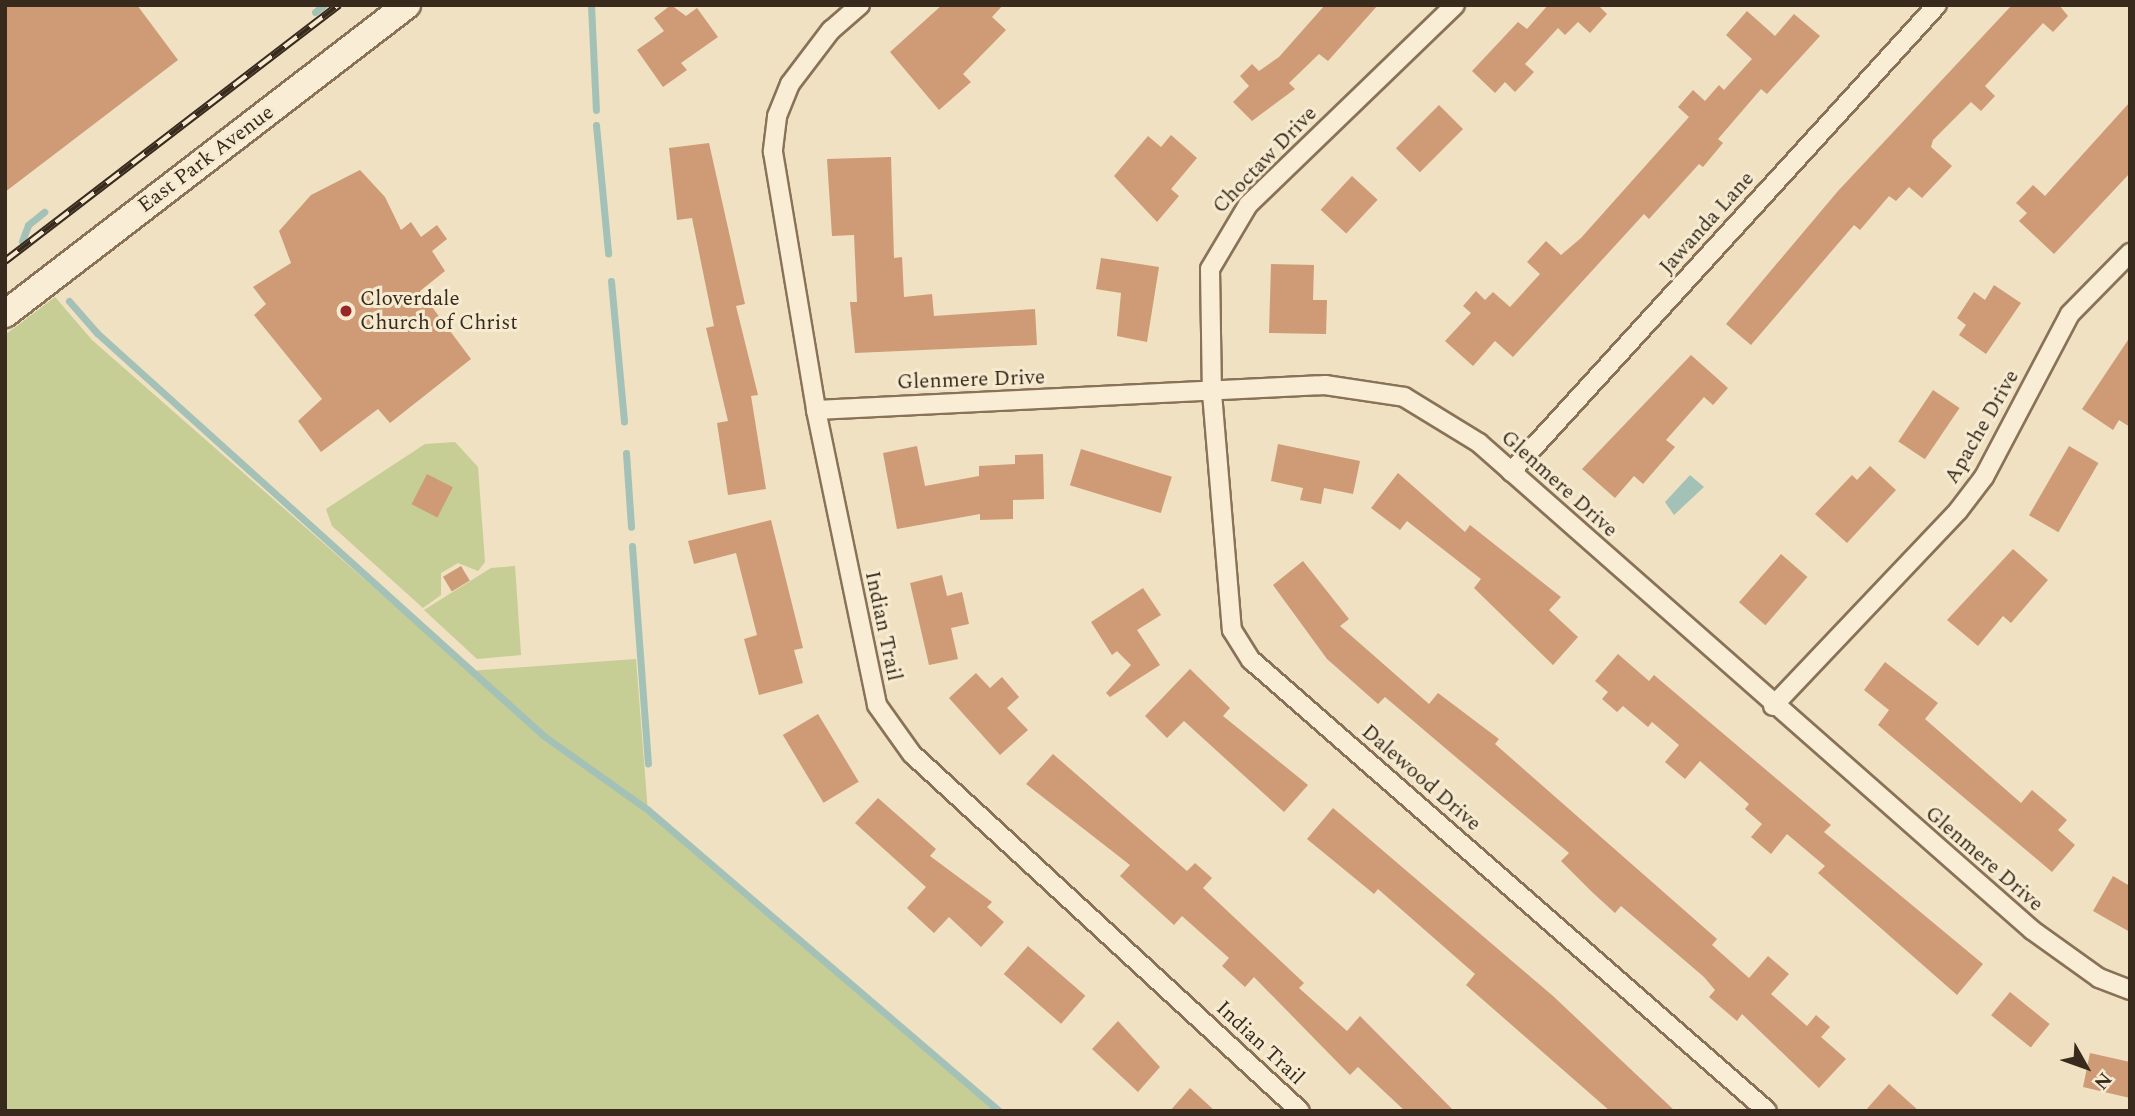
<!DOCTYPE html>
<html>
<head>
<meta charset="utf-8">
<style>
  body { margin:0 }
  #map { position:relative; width:2135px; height:1116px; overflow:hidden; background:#efe1c1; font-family:Spectral,serif }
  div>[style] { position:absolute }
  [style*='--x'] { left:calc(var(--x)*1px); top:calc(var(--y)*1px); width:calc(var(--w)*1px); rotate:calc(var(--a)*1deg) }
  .green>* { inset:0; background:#c6cd95 }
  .water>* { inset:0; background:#a4c1b8 }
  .stream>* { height:7px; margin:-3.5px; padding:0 3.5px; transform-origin:3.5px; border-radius:3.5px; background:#a4c1b8 }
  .building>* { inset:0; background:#ce9b76; transform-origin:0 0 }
  .roads { filter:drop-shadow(2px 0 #897258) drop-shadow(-2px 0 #897258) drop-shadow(0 2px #897258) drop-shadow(0 -2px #897258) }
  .street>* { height:18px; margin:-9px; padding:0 9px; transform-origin:9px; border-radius:9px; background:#f9eed5 }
  .secondary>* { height:26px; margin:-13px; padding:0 13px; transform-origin:13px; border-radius:13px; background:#f9eed5 }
  .rail>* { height:8px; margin-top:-4px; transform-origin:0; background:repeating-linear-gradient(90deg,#f6ebd1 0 16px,#382a1d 0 32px); box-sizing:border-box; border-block:2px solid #382a1d }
  .dots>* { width:19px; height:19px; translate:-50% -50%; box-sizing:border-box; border:4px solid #f6ebd1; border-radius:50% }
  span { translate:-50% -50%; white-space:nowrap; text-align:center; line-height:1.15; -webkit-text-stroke:6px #f6ebd1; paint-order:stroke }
  .street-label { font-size:21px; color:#382a1d }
  .poi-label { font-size:21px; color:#382a1d }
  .left { translate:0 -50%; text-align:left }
  .frame { position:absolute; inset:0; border:7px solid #382a1d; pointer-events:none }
  .north { position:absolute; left:2051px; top:1032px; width:70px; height:70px; -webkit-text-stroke:5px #f6ebd1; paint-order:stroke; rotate:130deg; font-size:19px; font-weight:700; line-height:28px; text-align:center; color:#382a1d }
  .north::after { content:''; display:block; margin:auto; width:24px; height:32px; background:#382a1d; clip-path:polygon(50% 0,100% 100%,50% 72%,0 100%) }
</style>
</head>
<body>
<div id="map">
  <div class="green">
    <div style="clip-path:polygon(55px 297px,92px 340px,469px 671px,636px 659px,648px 813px,996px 1111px,5px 1111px,5px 335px)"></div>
    <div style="clip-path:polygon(455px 442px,478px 467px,485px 562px,478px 571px,458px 563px,441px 573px,441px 595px,423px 608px,332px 526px,326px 509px,425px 444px)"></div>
    <div style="clip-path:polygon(515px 566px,521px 655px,477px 659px,424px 610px,491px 568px)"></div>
  </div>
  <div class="water">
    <div style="clip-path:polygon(1690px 475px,1704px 487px,1674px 515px,1665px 502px)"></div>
  </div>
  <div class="stream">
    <div style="--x:591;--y:5;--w:105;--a:87.3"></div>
    <div style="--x:315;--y:12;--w:11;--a:-38"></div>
    <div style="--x:596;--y:125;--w:129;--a:84.6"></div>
    <div style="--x:22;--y:241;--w:17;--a:-69"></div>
    <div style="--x:28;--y:225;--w:21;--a:-39"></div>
    <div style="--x:611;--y:281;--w:141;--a:84.7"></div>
    <div style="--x:69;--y:301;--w:43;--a:48.8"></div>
    <div style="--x:97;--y:333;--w:602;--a:42.04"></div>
    <div style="--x:544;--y:736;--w:128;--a:35.4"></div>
    <div style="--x:648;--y:810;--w:462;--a:40.6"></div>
    <div style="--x:626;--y:453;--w:74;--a:86.1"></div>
    <div style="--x:632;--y:546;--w:218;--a:85.8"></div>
  </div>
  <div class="building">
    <div style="clip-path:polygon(5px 5px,137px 5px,178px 60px,5px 192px)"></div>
    <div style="clip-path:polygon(671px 5px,686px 16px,697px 8px,718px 37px,681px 63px,687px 70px,663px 87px,637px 50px,664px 31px,654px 18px)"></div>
    <div style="clip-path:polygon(942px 5px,1003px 5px,992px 17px,1006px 30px,963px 74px,971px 82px,939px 110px,890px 52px)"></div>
    <div style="clip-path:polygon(1325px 5px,1378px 5px,1328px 61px,1319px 54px,1289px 83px,1295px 89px,1252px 121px,1233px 102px,1249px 86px,1240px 76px,1252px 64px,1259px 71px,1279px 57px)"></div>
    <div style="clip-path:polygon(1548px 5px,1598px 5px,1607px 14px,1590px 33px,1578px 22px,1565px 35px,1558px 28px,1525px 64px,1534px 72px,1515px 92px,1505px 82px,1495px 93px,1472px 71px,1518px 22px,1527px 29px)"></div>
    <div style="clip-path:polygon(2012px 5px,2059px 5px,2068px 16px,2053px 32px,2043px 23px,1985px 86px,1995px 96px,1981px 111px,1971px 102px,1933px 140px,1931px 147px,1952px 166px,1922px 198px,1909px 187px,1896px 201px,1889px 196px,1860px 230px,1854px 225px,1751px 345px,1726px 324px,1838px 191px)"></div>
    <div style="clip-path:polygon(1747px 11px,1775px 36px,1794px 14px,1820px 36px,1767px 94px,1761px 89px,1718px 139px,1723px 143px,1703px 167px,1699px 164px,1649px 219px,1644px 214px,1513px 357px,1495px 341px,1473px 366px,1445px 341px,1471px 313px,1463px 306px,1476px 291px,1485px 300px,1493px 292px,1510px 307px,1540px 274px,1527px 262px,1546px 241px,1561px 255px,1581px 238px,1689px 117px,1678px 107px,1693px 90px,1705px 101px,1719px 85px,1724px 90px,1752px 59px,1726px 35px)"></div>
    <div style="clip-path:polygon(2130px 102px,2130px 173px,2054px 254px,2019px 221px,2027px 213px,2016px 203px,2033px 185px,2045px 196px)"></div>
    <div style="left:1439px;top:105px;width:34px;height:61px;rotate:45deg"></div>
    <div style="clip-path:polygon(1171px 135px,1197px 158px,1171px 189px,1179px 196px,1157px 222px,1114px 176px,1148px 136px,1161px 147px)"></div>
    <div style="clip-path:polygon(709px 143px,745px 304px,736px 306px,758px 395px,751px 396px,766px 489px,728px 495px,717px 423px,728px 421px,706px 328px,714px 326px,692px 218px,677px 220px,669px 148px)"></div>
    <div style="clip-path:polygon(891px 157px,894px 258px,902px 257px,904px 297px,932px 294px,934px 316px,1035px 309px,1037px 345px,855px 353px,850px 302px,857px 302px,854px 235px,832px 236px,827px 159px)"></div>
    <div style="clip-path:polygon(360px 170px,385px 197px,401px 230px,411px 222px,421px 237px,437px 225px,447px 239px,432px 251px,445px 271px,420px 291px,471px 359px,390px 423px,378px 409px,321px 452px,298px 421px,322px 399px,254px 315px,266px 304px,253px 287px,291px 263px,279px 231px,311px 195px)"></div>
    <div style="left:1352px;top:176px;width:35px;height:46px;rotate:43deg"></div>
    <div style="clip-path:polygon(1101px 258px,1159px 267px,1147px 342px,1117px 336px,1121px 293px,1096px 289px)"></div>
    <div style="clip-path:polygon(1271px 264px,1314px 265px,1313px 300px,1327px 300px,1326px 334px,1269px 333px)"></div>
    <div style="clip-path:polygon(1994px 285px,2021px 303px,1986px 354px,1959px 335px,1966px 325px,1957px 318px,1974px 292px,1985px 300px)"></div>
    <div style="clip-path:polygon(2130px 337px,2130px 427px,2119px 420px,2113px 430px,2082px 409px)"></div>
    <div style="clip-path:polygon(1691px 355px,1728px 388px,1713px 405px,1704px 397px,1666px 440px,1675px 447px,1643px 484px,1634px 476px,1615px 498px,1582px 469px)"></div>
    <div style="left:1933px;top:390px;width:32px;height:62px;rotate:34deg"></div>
    <div style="clip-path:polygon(1278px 444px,1360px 461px,1353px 494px,1324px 488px,1321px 504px,1300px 500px,1303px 488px,1271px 481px)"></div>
    <div style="clip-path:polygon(917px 446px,925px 486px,979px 476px,979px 466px,1015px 464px,1015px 455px,1043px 454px,1044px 499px,1013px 500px,1013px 519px,980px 520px,980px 514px,897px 529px,883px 453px)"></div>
    <div style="left:2069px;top:446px;width:34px;height:80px;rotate:30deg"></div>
    <div style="left:1081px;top:449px;width:95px;height:38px;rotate:17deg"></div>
    <div style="clip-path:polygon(1870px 466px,1896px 490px,1847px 543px,1815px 514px,1852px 475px,1857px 480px)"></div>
    <div style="clip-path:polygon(1398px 473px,1465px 532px,1470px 525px,1561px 597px,1549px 610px,1578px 637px,1553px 665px,1474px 588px,1481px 579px,1407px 521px,1400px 530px,1371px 508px)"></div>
    <div style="left:427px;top:474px;width:29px;height:34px;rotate:27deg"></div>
    <div style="clip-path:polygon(771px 520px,803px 648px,794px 650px,803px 683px,759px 695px,744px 639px,757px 635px,736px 553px,694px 564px,688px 541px)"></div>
    <div style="clip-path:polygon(2013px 549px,2048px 580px,2011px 623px,2003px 616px,1978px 646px,1947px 620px)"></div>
    <div style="left:1781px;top:554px;width:35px;height:64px;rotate:41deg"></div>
    <div style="clip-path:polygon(1303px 561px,1349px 619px,1340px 626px,1429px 704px,1438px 693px,1499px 739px,1495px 744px,1717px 939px,1712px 945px,1749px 978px,1768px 956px,1789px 974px,1771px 994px,1807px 1026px,1816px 1015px,1830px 1027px,1821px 1037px,1846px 1059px,1819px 1088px,1742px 1014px,1737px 1021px,1709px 997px,1715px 990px,1704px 977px,1621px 906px,1615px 913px,1592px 892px,1561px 861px,1569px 853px,1385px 697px,1378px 704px,1327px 659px,1273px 585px)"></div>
    <div style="left:461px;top:566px;width:17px;height:21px;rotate:59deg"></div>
    <div style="clip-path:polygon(942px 575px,947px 596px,962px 592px,969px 624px,951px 628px,958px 659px,929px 665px,910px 583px)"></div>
    <div style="clip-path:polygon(1143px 588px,1161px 615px,1137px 630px,1160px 665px,1110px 697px,1106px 693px,1131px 665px,1117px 651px,1112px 655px,1091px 622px)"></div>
    <div style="clip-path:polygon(1618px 654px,1649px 681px,1654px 675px,1831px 825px,1824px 832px,1983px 964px,1957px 995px,1818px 873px,1825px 866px,1787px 834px,1771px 854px,1751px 837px,1762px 824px,1745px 809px,1749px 804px,1700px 761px,1685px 779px,1665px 762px,1679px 745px,1652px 722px,1648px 727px,1623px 706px,1617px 712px,1602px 699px,1608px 692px,1595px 681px)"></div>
    <div style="clip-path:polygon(1885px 662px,1938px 703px,1925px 719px,2021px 803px,2032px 790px,2067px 820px,2058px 830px,2075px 845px,2052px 872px,1878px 725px,1889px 710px,1864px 690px)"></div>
    <div style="clip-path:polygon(1190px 669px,1230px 708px,1223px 716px,1308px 785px,1284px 812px,1184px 721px,1167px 738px,1145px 716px)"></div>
    <div style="clip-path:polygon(976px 673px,990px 688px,1002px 677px,1019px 697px,1007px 708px,1028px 730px,1000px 755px,949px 698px)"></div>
    <div style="left:818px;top:714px;width:79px;height:41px;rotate:59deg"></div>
    <div style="clip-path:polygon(1053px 754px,1187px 871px,1195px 863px,1212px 878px,1203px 888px,1304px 983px,1299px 988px,1347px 1031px,1360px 1016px,1454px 1111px,1405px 1111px,1358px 1067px,1350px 1075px,1254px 977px,1245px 987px,1222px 966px,1229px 958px,1182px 916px,1174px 925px,1120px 876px,1130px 865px,1026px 784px)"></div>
    <div style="clip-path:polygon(878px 798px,936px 849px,930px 856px,992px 902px,987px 907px,1004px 922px,981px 947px,949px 917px,934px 933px,907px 908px,926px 887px,855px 823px)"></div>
    <div style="clip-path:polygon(1333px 808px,1553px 996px,1675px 1111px,1610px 1111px,1466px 985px,1475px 974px,1378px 889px,1374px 894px,1307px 839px)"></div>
    <div style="clip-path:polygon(2113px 876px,2130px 886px,2130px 932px,2093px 911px)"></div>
    <div style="left:1028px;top:946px;width:76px;height:37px;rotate:41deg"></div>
    <div style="left:2010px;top:992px;width:51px;height:30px;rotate:39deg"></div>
    <div style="clip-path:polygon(1118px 1021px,1160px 1067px,1138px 1092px,1092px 1049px)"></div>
    <div style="clip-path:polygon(2090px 1053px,2130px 1062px,2130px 1098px,2083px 1087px)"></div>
    <div style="clip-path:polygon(1889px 1084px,1919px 1111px,1865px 1111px)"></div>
    <div style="clip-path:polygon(1190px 1088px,1215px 1111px,1170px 1111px)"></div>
  </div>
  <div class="roads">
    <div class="street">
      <div style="--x:860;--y:5;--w:38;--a:139"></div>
      <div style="--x:831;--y:30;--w:68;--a:127.2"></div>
      <div style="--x:790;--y:84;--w:35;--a:112"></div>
      <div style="--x:777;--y:117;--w:35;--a:97"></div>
      <div style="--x:773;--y:152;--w:262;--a:80.5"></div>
      <div style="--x:816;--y:410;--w:301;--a:78.3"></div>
      <div style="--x:877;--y:705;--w:60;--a:54.5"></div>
      <div style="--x:912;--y:754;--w:527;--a:42.62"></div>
      <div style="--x:1455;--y:5;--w:288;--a:136"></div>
      <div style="--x:1248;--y:205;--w:74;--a:120.7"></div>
      <div style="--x:1210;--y:269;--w:124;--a:89.1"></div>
      <div style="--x:1212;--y:393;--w:238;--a:85.2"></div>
      <div style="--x:1232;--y:630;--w:36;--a:58"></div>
      <div style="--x:1251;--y:660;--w:685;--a:41.15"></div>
      <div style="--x:816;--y:410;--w:510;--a:-2.81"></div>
      <div style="--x:1325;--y:385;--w:80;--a:8.6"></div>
      <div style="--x:1404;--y:397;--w:88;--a:31.5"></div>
      <div style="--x:1479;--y:443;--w:737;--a:41.37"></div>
      <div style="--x:2032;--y:930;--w:82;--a:35.6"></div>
      <div style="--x:2099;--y:978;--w:33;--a:21"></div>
      <div style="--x:1511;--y:472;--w:632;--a:-47.63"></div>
      <div style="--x:1773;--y:706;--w:269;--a:-46.5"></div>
      <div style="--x:1958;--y:511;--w:43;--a:-52.6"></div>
      <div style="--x:1984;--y:477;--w:184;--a:-62.2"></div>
      <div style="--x:2070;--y:314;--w:86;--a:-45.5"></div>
    </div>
    <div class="secondary">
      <div style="--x:5;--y:314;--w:507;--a:-37.55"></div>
    </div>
  </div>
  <div class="rail">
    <div style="--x:5;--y:261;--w:421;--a:-37.5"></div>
  </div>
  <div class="dots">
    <div style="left:346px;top:311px;background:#992728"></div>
  </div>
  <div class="street-label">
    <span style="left:206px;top:159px;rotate:-37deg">East Park Avenue</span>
    <span style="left:1265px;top:160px;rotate:-46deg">Choctaw Drive</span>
    <span style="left:1707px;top:223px;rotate:-48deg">Jawanda Lane</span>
    <span style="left:971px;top:380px;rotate:-2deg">Glenmere Drive</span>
    <span style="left:1982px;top:427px;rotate:-60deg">Apache Drive</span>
    <span style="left:1559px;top:484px;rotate:42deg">Glenmere Drive</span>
    <span style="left:883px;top:626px;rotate:78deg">Indian Trail</span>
    <span style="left:1421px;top:778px;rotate:41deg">Dalewood Drive</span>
    <span style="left:1984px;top:859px;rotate:41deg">Glenmere Drive</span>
    <span style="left:1260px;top:1043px;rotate:43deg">Indian Trail</span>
  </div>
  <div class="poi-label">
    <span class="left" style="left:360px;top:311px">Cloverdale<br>Church of Christ</span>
  </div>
  <div class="frame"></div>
  <div class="north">N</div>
</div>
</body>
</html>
